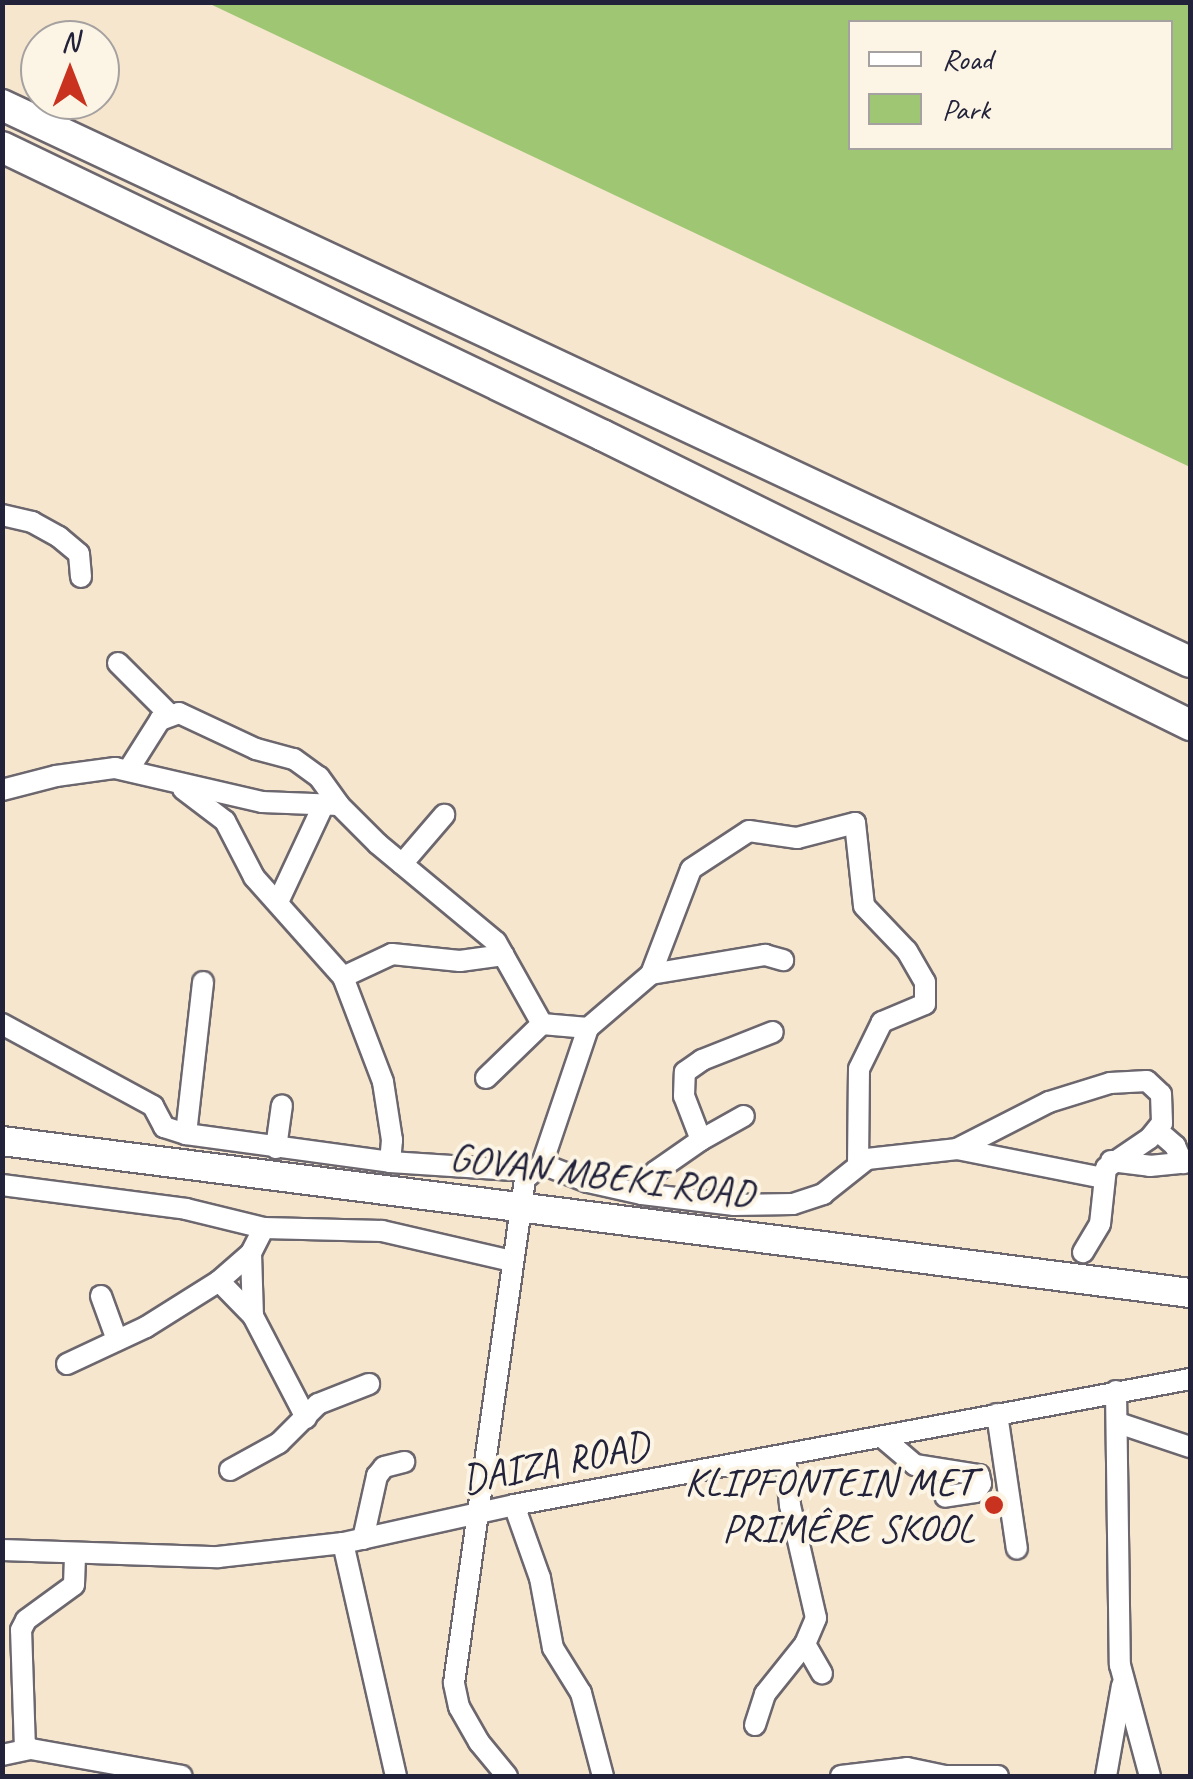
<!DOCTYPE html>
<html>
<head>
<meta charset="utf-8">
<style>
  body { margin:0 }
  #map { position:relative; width:1193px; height:1779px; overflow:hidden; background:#f6e6cd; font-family:Caveat,sans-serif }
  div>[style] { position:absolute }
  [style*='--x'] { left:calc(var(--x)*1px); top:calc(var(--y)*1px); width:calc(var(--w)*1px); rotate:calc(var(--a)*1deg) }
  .green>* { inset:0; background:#9fc773 }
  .roads { filter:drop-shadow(2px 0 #6c676e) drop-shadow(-2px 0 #6c676e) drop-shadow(0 2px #6c676e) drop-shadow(0 -2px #6c676e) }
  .minor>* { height:20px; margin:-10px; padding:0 10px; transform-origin:10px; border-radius:10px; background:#fff }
  .major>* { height:28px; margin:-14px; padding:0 14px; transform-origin:14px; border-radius:14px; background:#fff }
  .highway>* { height:30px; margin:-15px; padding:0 15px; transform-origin:15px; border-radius:15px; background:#fff }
  .dots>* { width:28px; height:28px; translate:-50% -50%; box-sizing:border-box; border:5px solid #fcf5e5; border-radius:50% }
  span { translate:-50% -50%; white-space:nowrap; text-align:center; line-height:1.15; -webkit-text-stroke:8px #fcf5e5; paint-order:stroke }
  .street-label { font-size:40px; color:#22223b }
  .poi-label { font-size:40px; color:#22223b }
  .right { translate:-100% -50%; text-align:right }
  .frame { position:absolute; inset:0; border:5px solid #22223b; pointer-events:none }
  .legend { position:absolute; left:848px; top:20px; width:325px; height:130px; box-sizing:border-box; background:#fcf5e5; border:2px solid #a5a1a1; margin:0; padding:12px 18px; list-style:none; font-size:30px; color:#22223b }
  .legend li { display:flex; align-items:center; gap:20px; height:50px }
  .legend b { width:50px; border:2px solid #a5a1a1 }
  .north { position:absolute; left:20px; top:20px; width:100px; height:100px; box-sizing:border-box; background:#fcf5e5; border:2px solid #a5a1a1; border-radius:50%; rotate:0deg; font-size:28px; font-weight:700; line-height:40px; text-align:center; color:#22223b }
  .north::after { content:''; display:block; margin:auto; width:35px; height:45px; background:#c8321e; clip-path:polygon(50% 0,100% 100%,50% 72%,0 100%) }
</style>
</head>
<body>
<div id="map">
  <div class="green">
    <div style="clip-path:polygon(evenodd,208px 3px,1190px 3px,1190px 467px,208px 3px,850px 22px,1170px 22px,1170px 148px,850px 148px,850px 22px)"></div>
  </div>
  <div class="roads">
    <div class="minor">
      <div style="--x:2;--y:515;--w:31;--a:13"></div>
      <div style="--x:32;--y:522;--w:31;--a:29"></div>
      <div style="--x:59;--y:537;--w:26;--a:40"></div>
      <div style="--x:79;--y:554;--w:23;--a:85"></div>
      <div style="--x:118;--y:663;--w:72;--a:45"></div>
      <div style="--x:129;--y:769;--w:58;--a:-57.7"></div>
      <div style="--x:160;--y:720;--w:20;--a:-20"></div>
      <div style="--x:179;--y:713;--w:85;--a:25.1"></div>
      <div style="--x:256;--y:749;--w:39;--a:15"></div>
      <div style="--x:294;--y:759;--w:31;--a:36"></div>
      <div style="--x:319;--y:777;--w:34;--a:54"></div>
      <div style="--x:183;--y:789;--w:53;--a:37.3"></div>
      <div style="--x:225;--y:821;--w:63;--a:62.6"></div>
      <div style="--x:254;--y:877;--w:134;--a:48.3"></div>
      <div style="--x:343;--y:977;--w:112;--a:69.1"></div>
      <div style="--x:383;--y:1082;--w:59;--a:81.2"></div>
      <div style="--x:392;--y:1140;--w:22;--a:95"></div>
      <div style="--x:2;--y:790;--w:56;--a:-14.5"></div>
      <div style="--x:56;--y:776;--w:60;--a:-7.7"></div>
      <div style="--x:115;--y:768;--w:151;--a:13"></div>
      <div style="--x:262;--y:802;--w:77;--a:2.2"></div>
      <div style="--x:339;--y:805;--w:55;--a:45"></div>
      <div style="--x:378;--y:844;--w:153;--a:39.7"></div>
      <div style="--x:496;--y:942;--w:94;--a:60.7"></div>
      <div style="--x:542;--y:1024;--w:46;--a:5"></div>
      <div style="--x:402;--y:864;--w:65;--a:-49.4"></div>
      <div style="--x:278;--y:902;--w:106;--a:-64.9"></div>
      <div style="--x:651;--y:974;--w:116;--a:-9.5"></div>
      <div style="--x:765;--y:955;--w:19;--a:16"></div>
      <div style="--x:343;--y:977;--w:54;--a:-25.1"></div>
      <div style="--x:392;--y:954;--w:68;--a:5.9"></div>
      <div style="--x:460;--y:961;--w:44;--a:-7.8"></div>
      <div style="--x:2;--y:1024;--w:172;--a:28.5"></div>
      <div style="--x:153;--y:1106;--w:24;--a:62"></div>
      <div style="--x:164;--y:1127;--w:23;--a:18"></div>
      <div style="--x:186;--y:1134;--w:206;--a:7.8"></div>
      <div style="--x:390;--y:1162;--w:139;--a:3.7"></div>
      <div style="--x:486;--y:1078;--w:78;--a:-44"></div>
      <div style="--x:1158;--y:1131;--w:23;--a:41"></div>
      <div style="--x:1175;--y:1146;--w:19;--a:65"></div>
      <div style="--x:186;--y:1134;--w:153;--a:-83.6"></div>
      <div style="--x:701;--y:1140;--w:49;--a:-29.2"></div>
      <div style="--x:276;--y:1148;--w:43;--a:-82.1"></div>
      <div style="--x:957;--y:1149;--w:149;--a:11.2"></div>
      <div style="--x:1111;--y:1161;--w:39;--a:7"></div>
      <div style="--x:1150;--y:1166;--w:40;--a:-5.7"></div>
      <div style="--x:542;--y:1164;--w:49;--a:21.4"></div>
      <div style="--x:588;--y:1182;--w:55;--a:12.5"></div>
      <div style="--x:642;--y:1194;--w:93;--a:6.8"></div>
      <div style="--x:734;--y:1205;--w:59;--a:-1"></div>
      <div style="--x:793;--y:1204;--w:32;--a:-18"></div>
      <div style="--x:823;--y:1194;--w:56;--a:-38.5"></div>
      <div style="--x:867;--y:1159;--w:91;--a:-6.3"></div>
      <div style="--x:957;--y:1149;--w:103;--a:-27.1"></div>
      <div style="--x:1049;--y:1102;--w:64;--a:-17.3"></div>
      <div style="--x:1110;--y:1083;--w:37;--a:-3"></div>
      <div style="--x:1147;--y:1081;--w:19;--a:43"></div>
      <div style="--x:1161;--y:1094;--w:29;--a:88"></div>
      <div style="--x:1162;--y:1123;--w:19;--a:129"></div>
      <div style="--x:1150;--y:1138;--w:53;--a:145.7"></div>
      <div style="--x:1106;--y:1168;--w:56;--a:96.1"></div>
      <div style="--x:1100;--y:1224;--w:33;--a:121"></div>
      <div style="--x:2;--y:1185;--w:186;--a:7.4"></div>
      <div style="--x:186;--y:1209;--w:80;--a:13.7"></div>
      <div style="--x:264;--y:1228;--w:118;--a:1.5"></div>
      <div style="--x:382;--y:1231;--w:133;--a:13"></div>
      <div style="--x:642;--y:1194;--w:26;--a:-59"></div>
      <div style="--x:655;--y:1172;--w:56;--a:-34.8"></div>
      <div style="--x:701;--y:1140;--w:47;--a:-111.1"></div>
      <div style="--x:684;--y:1096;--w:24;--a:-88"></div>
      <div style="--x:685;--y:1072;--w:21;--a:-35"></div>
      <div style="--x:702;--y:1060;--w:76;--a:-21.5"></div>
      <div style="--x:251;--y:1253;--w:63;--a:88.2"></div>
      <div style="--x:219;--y:1281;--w:49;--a:45.8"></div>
      <div style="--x:253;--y:1316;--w:115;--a:62.5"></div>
      <div style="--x:101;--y:1296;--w:47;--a:70"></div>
      <div style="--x:67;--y:1364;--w:87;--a:-25.1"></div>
      <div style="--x:146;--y:1327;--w:86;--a:-32.2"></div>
      <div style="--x:219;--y:1281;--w:43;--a:-41.2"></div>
      <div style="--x:251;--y:1253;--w:28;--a:-63"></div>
      <div style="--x:1116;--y:1391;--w:274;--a:89.2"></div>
      <div style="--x:1120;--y:1665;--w:115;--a:74.9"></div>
      <div style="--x:997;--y:1414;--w:136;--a:81.6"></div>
      <div style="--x:1118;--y:1423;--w:76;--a:18.4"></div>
      <div style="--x:882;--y:1437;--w:43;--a:40.3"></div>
      <div style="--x:915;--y:1465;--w:65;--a:8.9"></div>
      <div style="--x:979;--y:1475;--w:9;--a:77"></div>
      <div style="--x:981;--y:1484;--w:10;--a:127"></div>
      <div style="--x:975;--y:1492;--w:30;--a:171"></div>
      <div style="--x:230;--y:1470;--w:56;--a:-28.9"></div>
      <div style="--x:279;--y:1443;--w:55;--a:-45"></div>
      <div style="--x:318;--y:1404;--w:55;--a:-21.4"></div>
      <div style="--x:514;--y:1505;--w:77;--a:70.4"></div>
      <div style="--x:540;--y:1578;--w:71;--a:79.5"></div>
      <div style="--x:553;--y:1648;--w:53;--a:58.1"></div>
      <div style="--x:581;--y:1693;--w:86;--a:75.2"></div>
      <div style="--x:363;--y:1539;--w:65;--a:-77.5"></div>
      <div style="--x:377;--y:1476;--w:11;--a:-52"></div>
      <div style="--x:384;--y:1467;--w:21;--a:-14"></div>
      <div style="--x:343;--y:1543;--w:239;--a:77.2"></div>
      <div style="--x:2;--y:1550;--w:216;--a:1.9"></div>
      <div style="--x:218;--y:1557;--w:126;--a:-6.4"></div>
      <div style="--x:343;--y:1543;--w:175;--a:-12.5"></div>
      <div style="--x:514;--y:1505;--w:688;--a:-10.56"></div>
      <div style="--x:805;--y:1644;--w:34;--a:60"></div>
      <div style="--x:755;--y:1725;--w:33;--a:-72"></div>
      <div style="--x:765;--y:1694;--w:64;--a:-51.3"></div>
      <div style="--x:805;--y:1644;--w:28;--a:-67"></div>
      <div style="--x:816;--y:1618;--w:116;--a:-103"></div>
      <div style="--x:790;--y:1505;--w:50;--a:-95.7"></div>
      <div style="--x:25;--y:1749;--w:119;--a:-91.9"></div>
      <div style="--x:21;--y:1630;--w:11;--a:-63"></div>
      <div style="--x:26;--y:1620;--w:59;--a:-36.1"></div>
      <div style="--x:74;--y:1585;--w:31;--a:-88"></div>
      <div style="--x:2;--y:1755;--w:30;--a:-12"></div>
      <div style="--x:31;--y:1749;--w:153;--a:10.1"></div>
      <div style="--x:507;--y:1776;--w:44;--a:-129.5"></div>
      <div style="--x:479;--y:1742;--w:40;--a:-119.7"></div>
      <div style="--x:459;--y:1707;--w:25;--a:-102"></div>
      <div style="--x:454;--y:1683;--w:509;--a:-81.98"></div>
      <div style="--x:525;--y:1179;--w:23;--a:-41"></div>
      <div style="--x:542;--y:1164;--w:144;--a:-71.3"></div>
      <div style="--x:588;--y:1028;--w:83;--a:-40.6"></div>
      <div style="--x:651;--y:974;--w:112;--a:-69.1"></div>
      <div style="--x:691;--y:869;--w:69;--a:-33.2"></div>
      <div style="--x:749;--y:831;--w:49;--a:8.3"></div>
      <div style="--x:797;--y:838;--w:60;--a:-14.5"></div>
      <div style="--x:855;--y:823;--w:83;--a:83.8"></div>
      <div style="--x:864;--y:906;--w:62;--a:46.3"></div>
      <div style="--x:907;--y:951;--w:36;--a:60"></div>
      <div style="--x:925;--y:982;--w:22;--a:90"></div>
      <div style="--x:925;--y:1004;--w:47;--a:157.3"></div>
      <div style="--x:882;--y:1022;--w:52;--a:116.1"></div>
      <div style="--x:859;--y:1069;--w:94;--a:90.6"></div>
      <div style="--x:841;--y:1776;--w:66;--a:-6.9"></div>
      <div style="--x:907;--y:1768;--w:39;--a:12"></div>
      <div style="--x:945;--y:1776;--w:53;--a:0"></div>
      <div style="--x:1106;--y:1776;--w:92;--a:-80"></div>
    </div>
    <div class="major">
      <div style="--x:2;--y:1141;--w:1198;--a:7.29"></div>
    </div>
    <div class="highway">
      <div style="--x:2;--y:105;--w:1312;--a:25.12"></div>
      <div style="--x:2;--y:147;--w:666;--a:25.64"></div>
      <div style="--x:602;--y:435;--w:656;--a:26.25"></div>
    </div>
  </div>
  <div class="dots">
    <div style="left:994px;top:1505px;background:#c8321e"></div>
  </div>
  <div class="street-label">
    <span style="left:602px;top:1175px;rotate:7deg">GOVAN MBEKI ROAD</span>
    <span style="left:555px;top:1462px;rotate:-11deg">DAIZA ROAD</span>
  </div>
  <div class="poi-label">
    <span class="right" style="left:974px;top:1505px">KLIPFONTEIN MET<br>PRIMÊRE SKOOL</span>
  </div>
  <div class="frame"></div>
  <ul class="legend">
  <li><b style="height:12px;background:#fff"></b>Road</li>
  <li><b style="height:28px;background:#9fc773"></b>Park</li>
  </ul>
  <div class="north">N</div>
</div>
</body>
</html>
